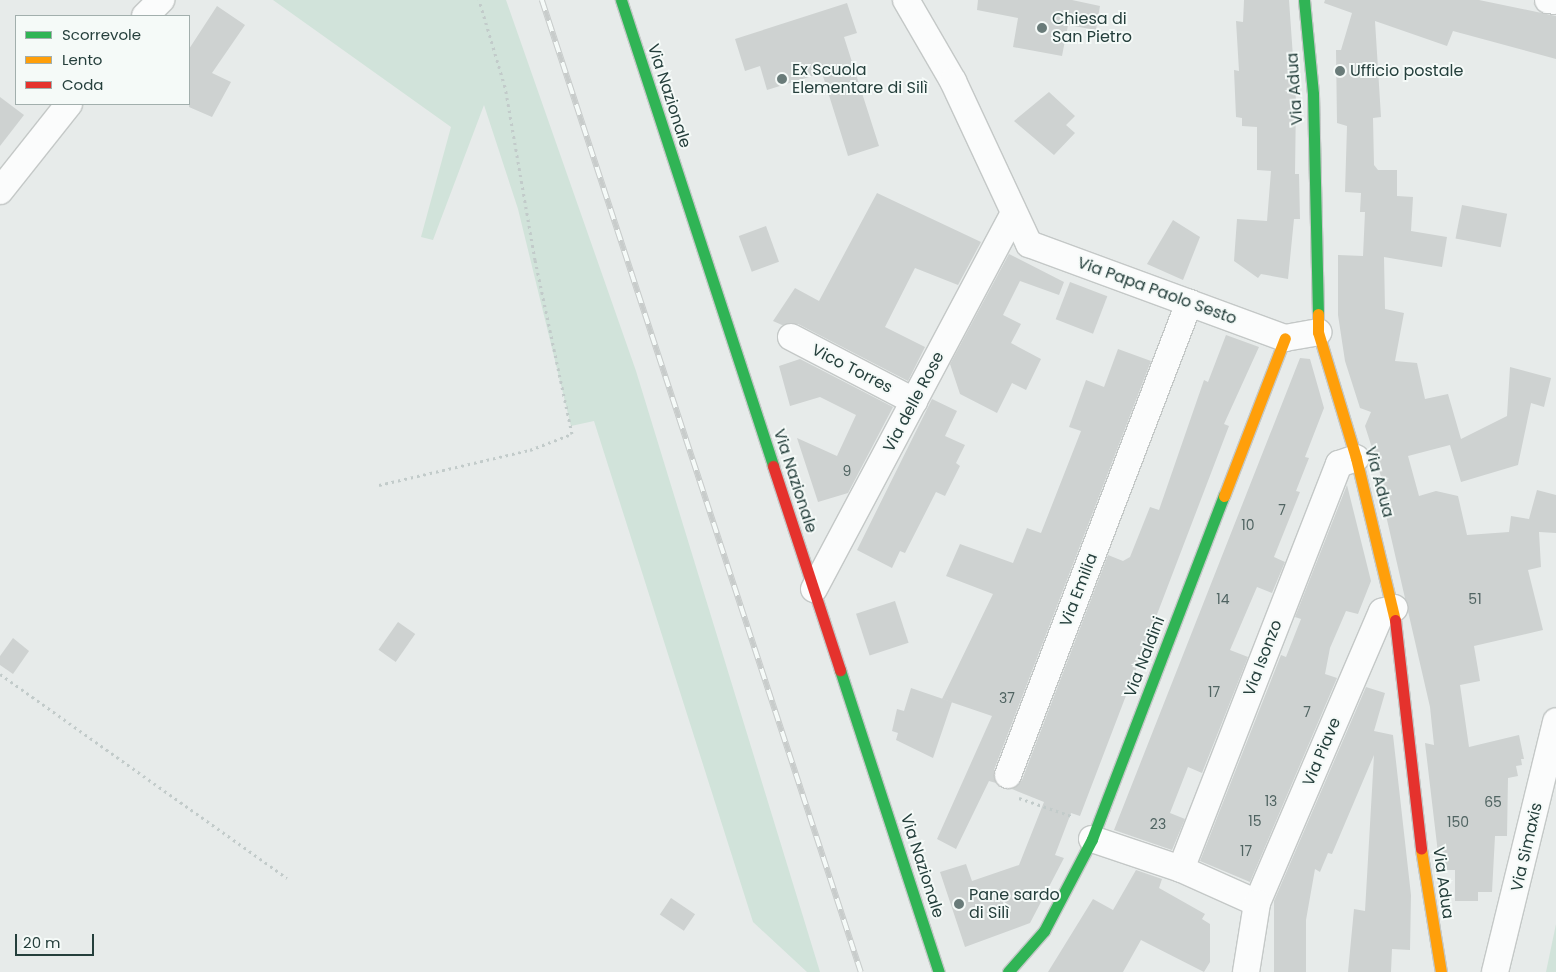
<!DOCTYPE html>
<html>
<head>
<meta charset="utf-8">
<style>
  body { margin:0 }
  #map { position:relative; width:1556px; height:972px; overflow:hidden; background:#e7ebea; font-family:Poppins,sans-serif }
  div>[style] { position:absolute }
  [style*='--x'] { left:calc(var(--x)*1px); top:calc(var(--y)*1px); width:calc(var(--w)*1px); rotate:calc(var(--a)*1deg) }
  .green>* { inset:0; background:#d1e3da }
  .building>* { inset:0; background:#ced2d1; transform-origin:0 0 }
  .path>* { height:3px; margin-top:-1.5px; transform-origin:0; background:repeating-linear-gradient(90deg,#c2cbca 0 2.5px,transparent 0 6.5px) }
  .roads { filter:drop-shadow(1px 0 #c4c8c7) drop-shadow(-1px 0 #c4c8c7) drop-shadow(0 1px #c4c8c7) drop-shadow(0 -1px #c4c8c7) }
  .street>* { height:26px; margin:-13px; padding:0 13px; transform-origin:13px; border-radius:13px; background:#fbfcfc }
  .fast>* { height:11px; margin:-5.5px; padding:0 5.5px; transform-origin:5.5px; border-radius:5.5px; background:#30b455 }
  .slow>* { height:11px; margin:-5.5px; padding:0 5.5px; transform-origin:5.5px; border-radius:5.5px; background:#ff9f0a }
  .jam>* { height:11px; margin:-5.5px; padding:0 5.5px; transform-origin:5.5px; border-radius:5.5px; background:#e5322d }
  .rail>* { height:5.5px; margin-top:-2.75px; transform-origin:0; background:repeating-linear-gradient(90deg,#f5faf8 0 11px,#c8cccb 0 22px); box-sizing:border-box; border-block:1px solid #c8cccb }
  .dots>* { width:14px; height:14px; translate:-50% -50%; box-sizing:border-box; border:2px solid #f5faf8; border-radius:50% }
  span { translate:-50% -50%; white-space:nowrap; text-align:center; line-height:1.15; -webkit-text-stroke:4px #f5faf8; paint-order:stroke }
  .number-label { font-size:14px; color:#506462 }
  .number-label span { -webkit-text-stroke-width:0 }
  .poi-label { font-size:16px; color:#253f3c }
  .left { translate:0 -50%; text-align:left }
  .street-label { font-size:16px; color:#253f3c }
  .legend { position:absolute; left:15px; top:15px; width:175px; height:90px; box-sizing:border-box; background:#f5faf8; border:1px solid #a2afad; margin:0; padding:6px 9px; list-style:none; font-size:15px; color:#253f3c }
  .legend li { display:flex; align-items:center; gap:10px; height:25px }
  .legend b { width:25px; border:1px solid #a2afad }
  .scale { position:absolute; left:15px; top:934px; width:79px; height:22px; box-sizing:border-box; border:2px solid #253f3c; border-top:0; padding-left:6px; font-size:15px; line-height:18px; white-space:nowrap; color:#253f3c; -webkit-text-stroke:4px #f5faf8; paint-order:stroke }
</style>
</head>
<body>
<div id="map">
  <div class="green">
    <div style="clip-path:polygon(273px 0,506px 0,636px 371px,820px 972px,807px 972px,753px 922px,594px 421px,571px 426px,518px 209px,484px 105px,433px 240px,421px 237px,451px 127px)"></div>
    <div style="clip-path:polygon(1556px 924px,1556px 972px,1546px 972px)"></div>
  </div>
  <div class="building">
    <div style="clip-path:polygon(978px 0,1072px 0,1100px 6px,1096px 30px,1068px 25px,1062px 56px,1013px 47px,1018px 18px,977px 10px)"></div>
    <div style="clip-path:polygon(1244px 0,1289px 0,1296px 100px,1295px 174px,1299px 174px,1300px 219px,1294px 219px,1288px 279px,1261px 274px,1258px 278px,1234px 261px,1237px 219px,1267px 221px,1271px 171px,1257px 170px,1257px 127px,1242px 126px,1242px 118px,1236px 117px,1234px 70px,1239px 71px,1236px 21px,1243px 22px)"></div>
    <div style="clip-path:polygon(1325px 0,1479px 0,1556px 16px,1556px 59px,1453px 31px,1447px 46px,1375px 21px,1381px 117px,1373px 118px,1374px 165px,1378px 170px,1397px 170px,1397px 196px,1413px 197px,1411px 231px,1447px 237px,1442px 267px,1384px 257px,1385px 309px,1404px 313px,1395px 361px,1417px 363px,1425px 399px,1448px 394px,1461px 439px,1507px 416px,1510px 367px,1551px 378px,1544px 407px,1531px 403px,1518px 465px,1461px 482px,1450px 445px,1408px 456px,1419px 496px,1436px 491px,1458px 496px,1467px 535px,1509px 532px,1511px 516px,1529px 519px,1537px 490px,1556px 495px,1556px 533px,1539px 532px,1541px 567px,1528px 570px,1543px 630px,1474px 646px,1480px 681px,1460px 685px,1469px 747px,1519px 735px,1524px 759px,1521px 759px,1522px 765px,1516px 766px,1518px 776px,1508px 778px,1507px 836px,1495px 836px,1492px 892px,1478px 892px,1478px 901px,1455px 901px,1455px 870px,1440px 870px,1425px 743px,1434px 745px,1430px 707px,1379px 485px,1384px 486px,1365px 426px,1371px 412px,1360px 408px,1345px 361px,1338px 315px,1338px 255px,1363px 256px,1365px 212px,1360px 212px,1361px 193px,1345px 192px,1347px 126px,1337px 123px,1336px 50px,1341px 50px,1352px 13px,1324px 3px)"></div>
    <div style="clip-path:polygon(847px 3px,857px 33px,844px 37px,879px 146px,848px 156px,822px 73px,767px 90px,760px 66px,745px 71px,735px 39px)"></div>
    <div style="clip-path:polygon(217px 6px,245px 25px,212px 73px,231px 82px,212px 117px,189px 107px,189px 49px)"></div>
    <div style="clip-path:polygon(1049px 92px,1075px 116px,1066px 125px,1075px 133px,1054px 155px,1014px 121px)"></div>
    <div style="clip-path:polygon(0 97px,24px 115px,0 146px)"></div>
    <div style="clip-path:polygon(877px 193px,981px 242px,958px 285px,915px 268px,885px 327px,925px 347px,908px 381px,798px 324px,782px 325px,773px 321px,795px 288px,819px 301px)"></div>
    <div style="left:1462px;top:205px;width:46px;height:34px;rotate:11deg"></div>
    <div style="clip-path:polygon(1173px 220px,1200px 237px,1183px 280px,1147px 264px)"></div>
    <div style="left:766px;top:226px;width:38px;height:29px;rotate:70deg"></div>
    <div style="clip-path:polygon(1009px 254px,1064px 282px,1059px 295px,1020px 281px,1003px 315px,1021px 324px,1011px 343px,1041px 359px,1026px 390px,1012px 383px,997px 413px,960px 394px,950px 364px)"></div>
    <div style="left:1070px;top:282px;width:40px;height:40px;rotate:21deg"></div>
    <div style="clip-path:polygon(1226px 335px,1259px 347px,1224px 424px,1229px 426px,1080px 816px,1071px 813px,1055px 855px,1064px 858px,1030px 923px,965px 947px,940px 872px,966px 864px,972px 881px,1019px 865px,1044px 802px,1012px 789px,1022px 780px,1108px 555px,1123px 561px,1130px 557px,1150px 507px,1159px 510px,1204px 380px,1208px 382px)"></div>
    <div style="clip-path:polygon(1118px 349px,1151px 361px,994px 770px,996px 783px,989px 781px,956px 849px,937px 839px,992px 716px,942px 699px,993px 594px,946px 576px,960px 544px,1013px 563px,1027px 528px,1041px 533px,1081px 431px,1069px 427px,1086px 380px,1104px 387px)"></div>
    <div style="clip-path:polygon(1300px 358px,1310px 359px,1324px 408px,1305px 457px,1309px 458px,1296px 491px,1300px 492px,1274px 557px,1285px 562px,1272px 593px,1257px 587px,1230px 650px,1248px 657px,1202px 773px,1188px 767px,1170px 813px,1185px 819px,1172px 850px,1114px 830px)"></div>
    <div style="clip-path:polygon(800px 359px,893px 407px,848px 493px,818px 502px,797px 438px,837px 456px,856px 415px,820px 397px,790px 406px,779px 366px)"></div>
    <div style="clip-path:polygon(932px 399px,957px 411px,945px 436px,965px 445px,956px 463px,960px 466px,945px 496px,936px 492px,905px 553px,900px 551px,892px 568px,857px 550px)"></div>
    <div style="clip-path:polygon(1347px 485px,1371px 581px,1358px 614px,1346px 611px,1330px 648px,1325px 674px,1337px 678px,1250px 882px,1200px 861px,1281px 655px,1286px 657px,1301px 619px,1295px 617px)"></div>
    <div style="left:895px;top:601px;width:44px;height:41px;rotate:72deg"></div>
    <div style="left:398px;top:622px;width:21px;height:34px;rotate:35deg"></div>
    <div style="clip-path:polygon(13px 638px,29px 651px,13px 674px,0 665px,0 656px)"></div>
    <div style="clip-path:polygon(1366px 687px,1385px 693px,1374px 731px,1393px 735px,1411px 895px,1410px 950px,1392px 949px,1391px 972px,1348px 972px,1354px 909px,1365px 911px,1374px 755px,1332px 854px,1328px 853px,1320px 872px,1315px 869px,1306px 920px,1306px 972px,1274px 972px,1274px 901px)"></div>
    <div style="clip-path:polygon(911px 688px,952px 702px,933px 758px,896px 740px,898px 733px,892px 731px,897px 709px,904px 711px)"></div>
    <div style="clip-path:polygon(1136px 870px,1162px 879px,1159px 888px,1205px 914px,1202px 919px,1210px 924px,1210px 962px,1204px 972px,1141px 940px,1123px 972px,1048px 972px,1093px 899px,1113px 910px)"></div>
    <div style="left:671px;top:898px;width:29px;height:20px;rotate:34deg"></div>
  </div>
  <div class="path">
    <div style="--x:379;--y:485;--w:155;--a:-13.1"></div>
    <div style="--x:530;--y:450;--w:45;--a:-20.9"></div>
    <div style="--x:572;--y:434;--w:178;--a:-102"></div>
    <div style="--x:535;--y:260;--w:176;--a:-99.8"></div>
    <div style="--x:505;--y:87;--w:91;--a:-106.6"></div>
    <div style="--x:0;--y:674;--w:352;--a:35.4"></div>
    <div style="--x:1019;--y:798;--w:56;--a:18.8"></div>
  </div>
  <div class="roads">
    <div class="street">
      <div style="--x:906;--y:0;--w:94;--a:59.9"></div>
      <div style="--x:953;--y:81;--w:180;--a:65"></div>
      <div style="--x:1029;--y:244;--w:273;--a:20.2"></div>
      <div style="--x:1285;--y:338;--w:34;--a:-10"></div>
      <div style="--x:1548;--y:0;--w:8;--a:7"></div>
      <div style="--x:145;--y:16;--w:23;--a:-45"></div>
      <div style="--x:0;--y:191;--w:111;--a:-51.6"></div>
      <div style="--x:791;--y:337;--w:139;--a:27.5"></div>
      <div style="--x:814;--y:589;--w:425;--a:-62"></div>
      <div style="--x:1008;--y:775;--w:506;--a:-69.02"></div>
      <div style="--x:1092;--y:839;--w:94;--a:18.6"></div>
      <div style="--x:1181;--y:869;--w:83;--a:24.1"></div>
      <div style="--x:1257;--y:903;--w:317;--a:-66.8"></div>
      <div style="--x:1382;--y:612;--w:13;--a:-18"></div>
      <div style="--x:1181;--y:869;--w:435;--a:-68.7"></div>
      <div style="--x:1339;--y:464;--w:18;--a:-19"></div>
      <div style="--x:1246;--y:972;--w:70;--a:-80.9"></div>
      <div style="--x:1495;--y:972;--w:258;--a:-76.3"></div>
    </div>
    <div class="fast">
      <div style="--x:621;--y:0;--w:490;--a:71.9"></div>
      <div style="--x:1304;--y:0;--w:94;--a:84.5"></div>
      <div style="--x:1313;--y:94;--w:220;--a:88.7"></div>
      <div style="--x:840;--y:670;--w:318;--a:71.9"></div>
      <div style="--x:1008;--y:972;--w:55;--a:-48.7"></div>
      <div style="--x:1044;--y:931;--w:104;--a:-62.4"></div>
      <div style="--x:1092;--y:839;--w:368;--a:-69"></div>
    </div>
    <div class="slow">
      <div style="--x:1318;--y:314;--w:18;--a:90"></div>
      <div style="--x:1318;--y:332;--w:132;--a:73.2"></div>
      <div style="--x:1356;--y:458;--w:167;--a:76.5"></div>
      <div style="--x:1224;--y:496;--w:169;--a:-68.9"></div>
      <div style="--x:1421;--y:849;--w:125;--a:80.8"></div>
    </div>
    <div class="jam">
      <div style="--x:773;--y:466;--w:215;--a:71.8"></div>
      <div style="--x:1395;--y:620;--w:230;--a:83.5"></div>
    </div>
  </div>
  <div class="rail">
    <div style="--x:542;--y:0;--w:1023;--a:71.83"></div>
  </div>
  <div class="dots">
    <div style="left:1042px;top:28px;background:#697b79"></div>
    <div style="left:1340px;top:71px;background:#697b79"></div>
    <div style="left:782px;top:79px;background:#697b79"></div>
    <div style="left:959px;top:904px;background:#697b79"></div>
  </div>
  <div class="number-label">
    <span style="left:847px;top:471px">9</span>
    <span style="left:1282px;top:510px">7</span>
    <span style="left:1248px;top:525px">10</span>
    <span style="left:1223px;top:599px">14</span>
    <span style="left:1475px;top:599px">51</span>
    <span style="left:1214px;top:692px">17</span>
    <span style="left:1007px;top:698px">37</span>
    <span style="left:1307px;top:712px">7</span>
    <span style="left:1271px;top:801px">13</span>
    <span style="left:1493px;top:802px">65</span>
    <span style="left:1255px;top:821px">15</span>
    <span style="left:1458px;top:822px">150</span>
    <span style="left:1158px;top:824px">23</span>
    <span style="left:1246px;top:851px">17</span>
  </div>
  <div class="poi-label">
    <span class="left" style="left:1052px;top:28px">Chiesa di<br>San Pietro</span>
    <span class="left" style="left:792px;top:79px">Ex Scuola<br>Elementare di Silì</span>
    <span class="left" style="left:1350px;top:71px">Ufficio postale</span>
    <span class="left" style="left:969px;top:904px">Pane sardo<br>di Silì</span>
  </div>
  <div class="street-label">
    <span style="left:1295px;top:89px;rotate:-94deg">Via Adua</span>
    <span style="left:669px;top:96px;rotate:72deg">Via Nazionale</span>
    <span style="left:1157px;top:291px;rotate:20deg">Via Papa Paolo Sesto</span>
    <span style="left:852px;top:369px;rotate:27deg">Vico Torres</span>
    <span style="left:914px;top:402px;rotate:-62deg">Via delle Rose</span>
    <span style="left:795px;top:481px;rotate:72deg">Via Nazionale</span>
    <span style="left:1379px;top:482px;rotate:75deg">Via Adua</span>
    <span style="left:1079px;top:590px;rotate:-69deg">Via Emilia</span>
    <span style="left:1145px;top:657px;rotate:-69deg">Via Naldini</span>
    <span style="left:1263px;top:658px;rotate:-69deg">Via Isonzo</span>
    <span style="left:1322px;top:752px;rotate:-67deg">Via Piave</span>
    <span style="left:1527px;top:847px;rotate:-77deg">Via Simaxis</span>
    <span style="left:922px;top:866px;rotate:72deg">Via Nazionale</span>
    <span style="left:1443px;top:883px;rotate:82deg">Via Adua</span>
  </div>
  <ul class="legend">
  <li><b style="height:6px;background:#30b455"></b>Scorrevole</li>
  <li><b style="height:6px;background:#ff9f0a"></b>Lento</li>
  <li><b style="height:6px;background:#e5322d"></b>Coda</li>
  </ul>
  <div class="scale">20 m</div>
</div>
</body>
</html>
